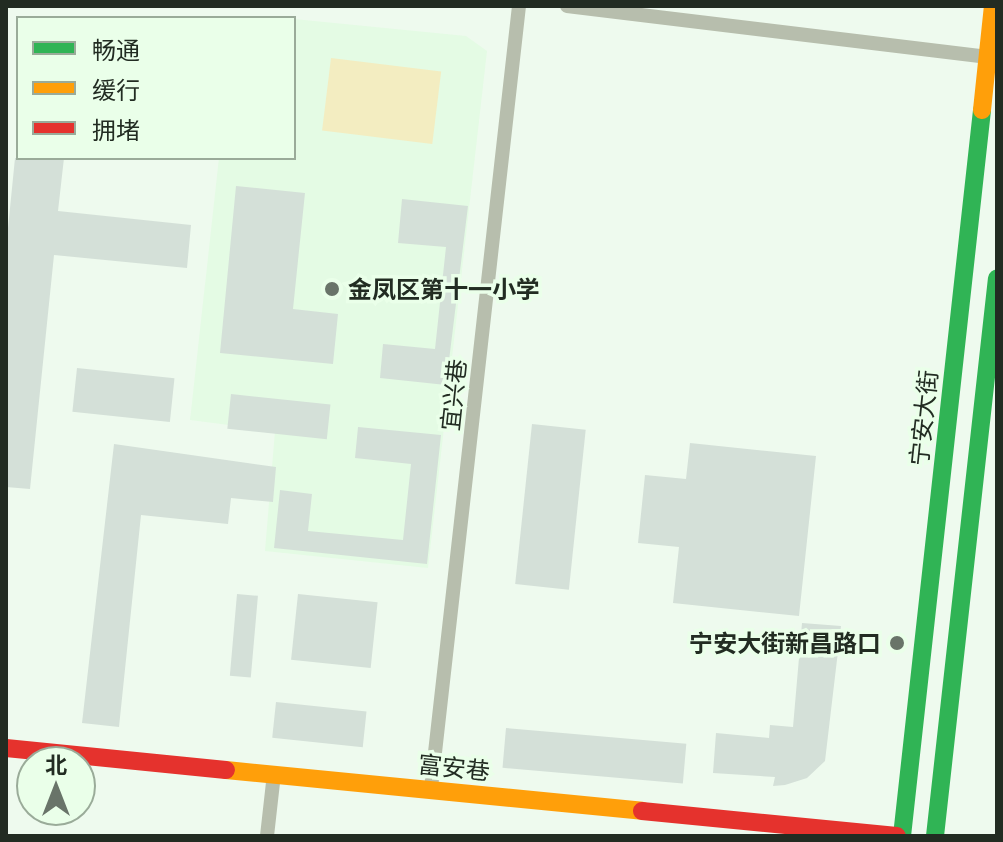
<!DOCTYPE html>
<html>
<head>
<meta charset="utf-8">
<style>
  body { margin:0 }
  #map { position:relative; width:1003px; height:842px; overflow:hidden; background:#eefaee; font-family:"Exo 2","Noto Sans SC",sans-serif }
  div>[style] { position:absolute }
  [style*='--x'] { left:calc(var(--x)*1px); top:calc(var(--y)*1px); width:calc(var(--w)*1px); rotate:calc(var(--a)*1deg) }
  .built>* { inset:0; background:#e4fbe4 }
  .green>* { inset:0; background:#f3edc1; transform-origin:0 0 }
  .building>* { inset:0; background:#d4e0d8; transform-origin:0 0 }
  .street>* { height:14px; margin:-7px; padding:0 7px; transform-origin:7px; border-radius:7px; background:#b7bead }
  .fast>* { height:18px; margin:-9px; padding:0 9px; transform-origin:9px; border-radius:9px; background:#30b455 }
  .slow>* { height:18px; margin:-9px; padding:0 9px; transform-origin:9px; border-radius:9px; background:#ff9f0a }
  .jam>* { height:18px; margin:-9px; padding:0 9px; transform-origin:9px; border-radius:9px; background:#e5322d }
  .dots>* { width:22px; height:22px; translate:-50% -50%; box-sizing:border-box; border:4px solid #eaffe9; border-radius:50% }
  span { translate:-50% -50%; white-space:nowrap; text-align:center; line-height:1.15; -webkit-text-stroke:7px #eaffe9; paint-order:stroke }
  .poi-label { font-size:24px; color:#222c22; font-weight:700 }
  .left { translate:0 -50%; text-align:left }
  .right { translate:-100% -50%; text-align:right }
  .street-label { font-size:24px; color:#222c22 }
  .frame { position:absolute; inset:0; border:8px solid #222c22; pointer-events:none }
  .legend { position:absolute; left:16px; top:16px; width:280px; height:144px; box-sizing:border-box; background:#eaffe9; border:2px solid #9aab99; margin:0; padding:10px 14px; list-style:none; font-size:24px; color:#222c22 }
  .legend li { display:flex; align-items:center; gap:16px; height:40px }
  .legend b { width:40px; border:2px solid #9aab99 }
  .north { position:absolute; left:16px; top:746px; width:80px; height:80px; box-sizing:border-box; background:#eaffe9; border:2px solid #9aab99; border-radius:50%; rotate:0deg; font-size:22px; font-weight:700; line-height:32px; text-align:center; color:#222c22 }
  .north::after { content:''; display:block; margin:auto; width:28px; height:36px; background:#697469; clip-path:polygon(50% 0,100% 100%,50% 72%,0 100%) }
</style>
</head>
<body>
<div id="map">
  <div class="built">
    <div style="clip-path:polygon(294px 19px,466px 36px,487px 51px,428px 568px,265px 551px,275px 431px,190px 420px,219px 158px,294px 158px)"></div>
  </div>
  <div class="green">
    <div style="left:331px;top:58px;width:111px;height:73px;rotate:7deg"></div>
  </div>
  <div class="building">
    <div style="clip-path:polygon(15px 158px,64px 158px,58px 211px,191px 225px,187px 268px,54px 255px,30px 489px,6px 487px,6px 248px)"></div>
    <div style="clip-path:polygon(236px 186px,305px 193px,293px 309px,338px 314px,333px 364px,220px 353px)"></div>
    <div style="clip-path:polygon(402px 199px,468px 206px,446px 385px,380px 378px,383px 344px,435px 349px,446px 247px,398px 243px)"></div>
    <div style="left:77px;top:368px;width:98px;height:44px;rotate:6deg"></div>
    <div style="left:231px;top:394px;width:100px;height:35px;rotate:6deg"></div>
    <div style="left:532px;top:424px;width:54px;height:161px;rotate:6deg"></div>
    <div style="clip-path:polygon(358px 427px,441px 435px,427px 564px,274px 548px,280px 490px,312px 494px,308px 531px,403px 540px,411px 464px,355px 458px)"></div>
    <div style="clip-path:polygon(690px 443px,816px 456px,799px 616px,673px 603px,679px 547px,638px 543px,645px 475px,686px 479px)"></div>
    <div style="clip-path:polygon(114px 444px,276px 467px,273px 502px,231px 498px,228px 524px,141px 515px,119px 727px,82px 723px)"></div>
    <div style="left:237px;top:594px;width:21px;height:82px;rotate:5deg"></div>
    <div style="left:298px;top:594px;width:80px;height:66px;rotate:6deg"></div>
    <div style="clip-path:polygon(802px 623px,841px 626px,825px 761px,807px 778px,785px 785px,773px 786px,775px 777px,713px 773px,716px 733px,769px 738px,770px 725px,793px 727px)"></div>
    <div style="left:276px;top:702px;width:91px;height:36px;rotate:6deg"></div>
    <div style="left:506px;top:728px;width:181px;height:40px;rotate:5deg"></div>
  </div>
  <div class="street">
    <div style="--x:567;--y:6;--w:422;--a:6.9"></div>
    <div style="--x:431;--y:788;--w:787;--a:-83.58"></div>
    <div style="--x:267;--y:836;--w:62;--a:-83.6"></div>
  </div>
  <div class="fast">
    <div style="--x:902;--y:836;--w:730;--a:-83.71"></div>
    <div style="--x:935;--y:836;--w:561;--a:-83.66"></div>
  </div>
  <div class="slow">
    <div style="--x:982;--y:110;--w:105;--a:-84"></div>
    <div style="--x:226;--y:770;--w:418;--a:5.6"></div>
  </div>
  <div class="jam">
    <div style="--x:6;--y:748;--w:221;--a:5.7"></div>
    <div style="--x:642;--y:811;--w:256;--a:5.6"></div>
  </div>
  <div class="dots">
    <div style="left:332px;top:289px;background:#697469"></div>
    <div style="left:897px;top:643px;background:#697469"></div>
  </div>
  <div class="poi-label">
    <span class="left" style="left:348px;top:289px">金凤区第十一小学</span>
    <span class="right" style="left:881px;top:643px">宁安大街新昌路口</span>
  </div>
  <div class="street-label">
    <span style="left:453px;top:395px;rotate:-84deg">宜兴巷</span>
    <span style="left:923px;top:418px;rotate:-84deg">宁安大街</span>
    <span style="left:454px;top:767px;rotate:6deg">富安巷</span>
  </div>
  <div class="frame"></div>
  <ul class="legend">
  <li><b style="height:10px;background:#30b455"></b>畅通</li>
  <li><b style="height:10px;background:#ff9f0a"></b>缓行</li>
  <li><b style="height:10px;background:#e5322d"></b>拥堵</li>
  </ul>
  <div class="north">北</div>
</div>
</body>
</html>
